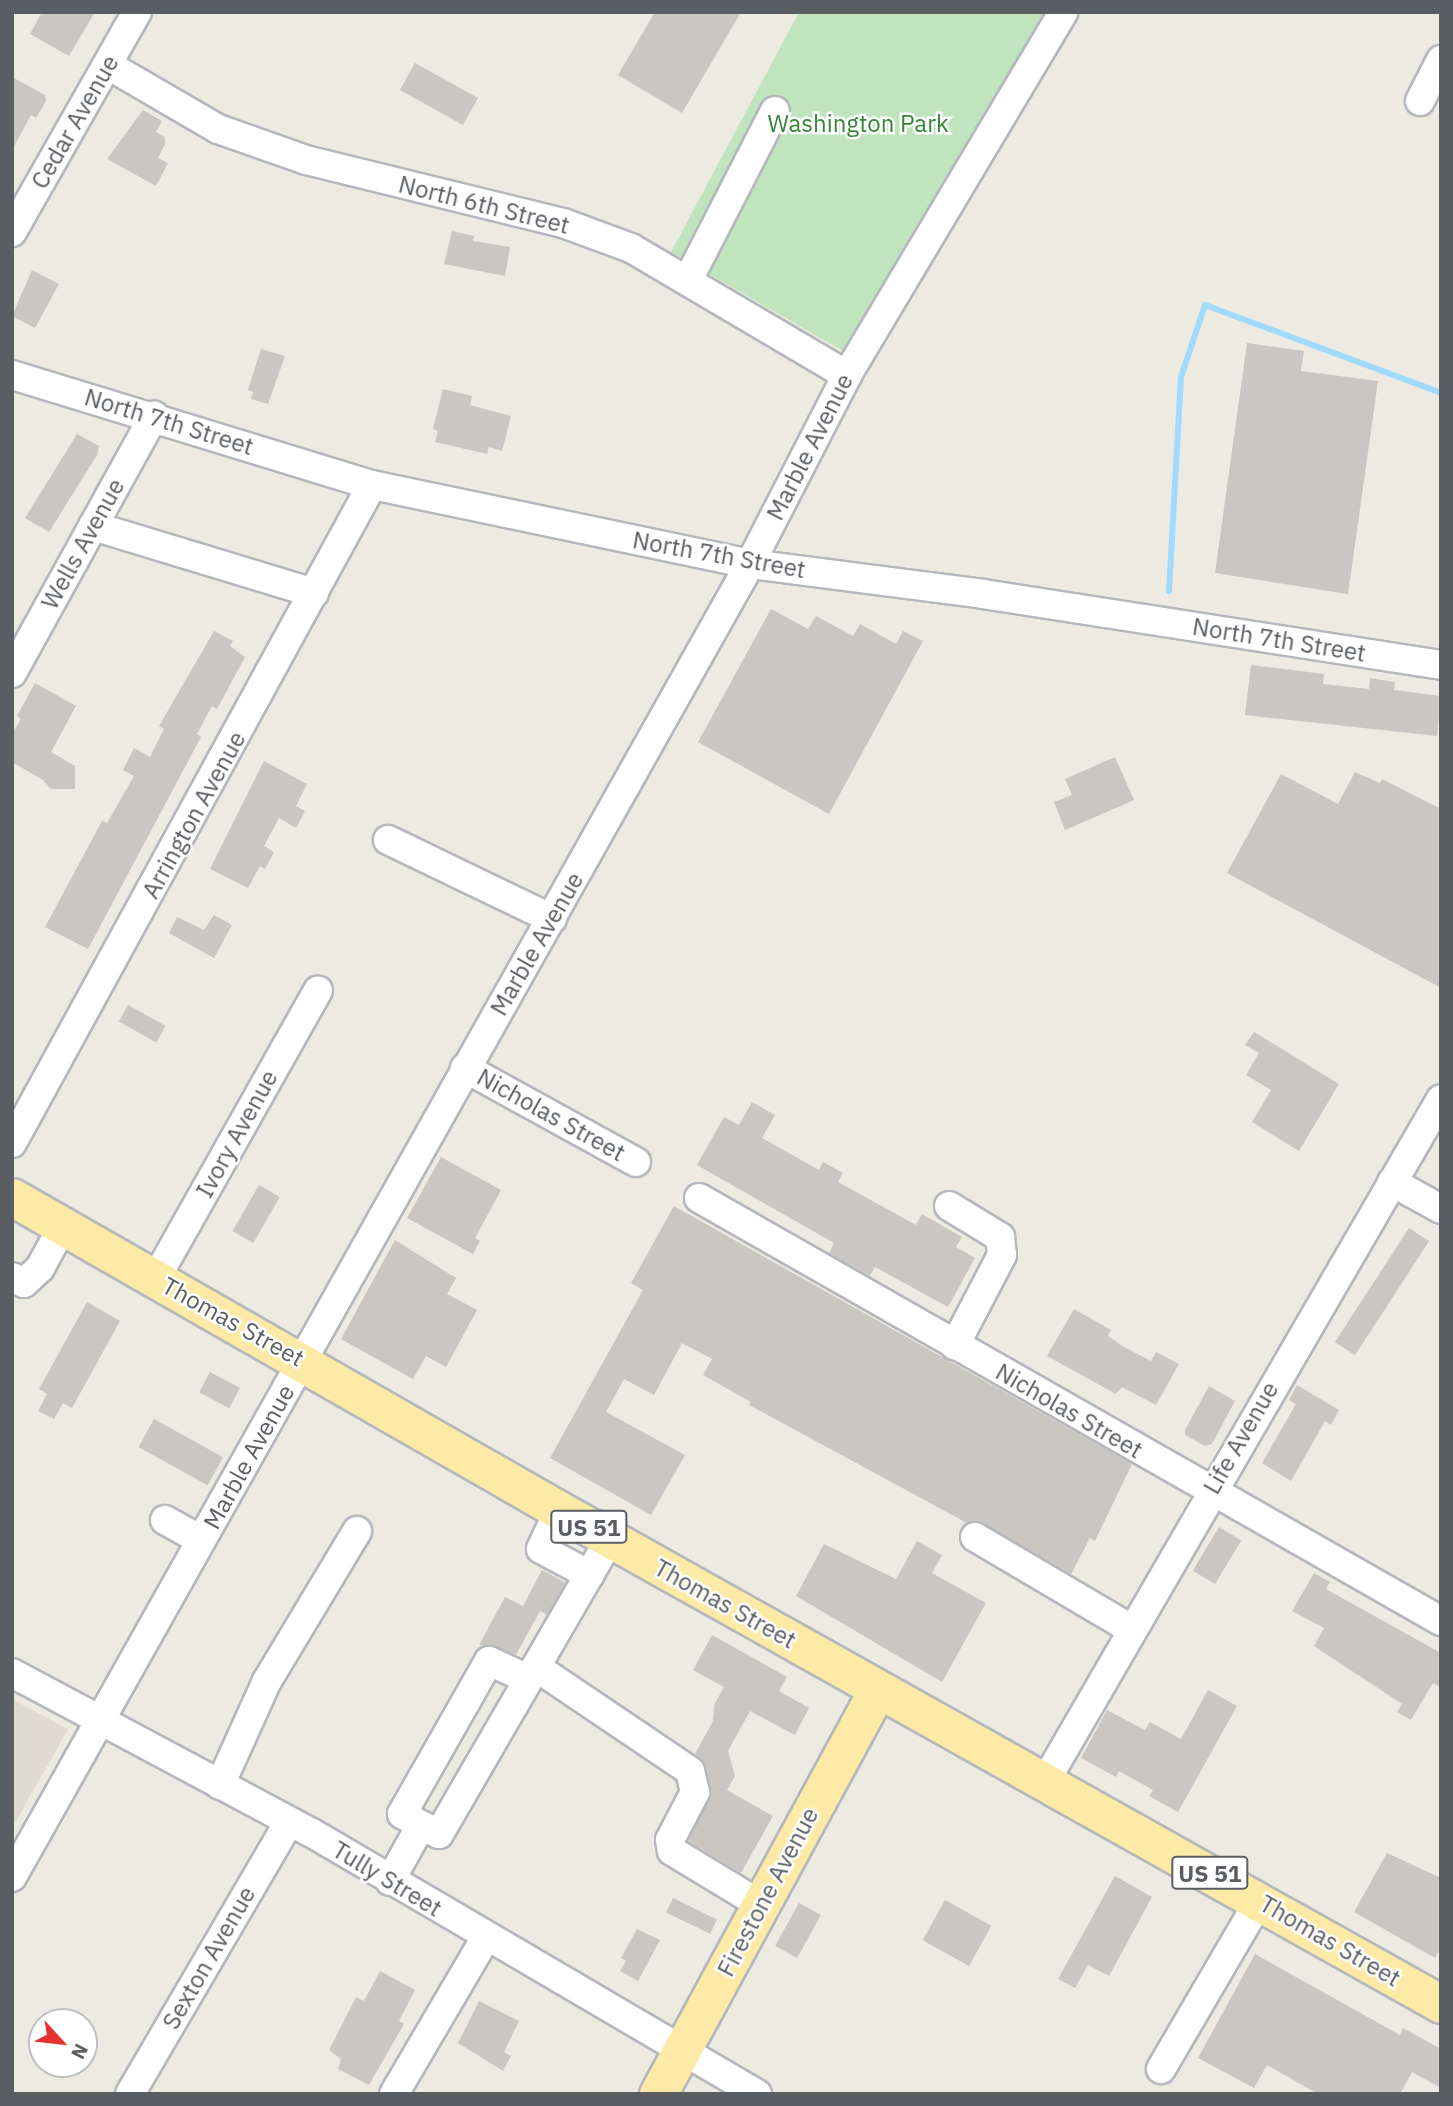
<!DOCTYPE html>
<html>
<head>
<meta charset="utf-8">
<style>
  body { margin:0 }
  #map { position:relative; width:1453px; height:2106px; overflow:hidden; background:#edeae2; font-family:"IBM Plex Sans",sans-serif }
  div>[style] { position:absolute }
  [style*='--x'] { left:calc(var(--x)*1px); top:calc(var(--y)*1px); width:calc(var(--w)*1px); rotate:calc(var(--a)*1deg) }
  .education>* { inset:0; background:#dfdbd3 }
  .green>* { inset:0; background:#c0e4be }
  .stream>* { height:6px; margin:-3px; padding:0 3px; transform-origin:3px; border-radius:3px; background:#a2dafd }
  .building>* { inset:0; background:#cac6c1; transform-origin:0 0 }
  .roads { filter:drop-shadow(2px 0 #b4b8bc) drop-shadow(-2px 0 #b4b8bc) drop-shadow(0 2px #b4b8bc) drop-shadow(0 -2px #b4b8bc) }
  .minor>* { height:28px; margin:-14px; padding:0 14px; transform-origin:14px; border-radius:14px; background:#fff }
  .major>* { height:37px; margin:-18.5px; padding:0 18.5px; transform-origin:18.5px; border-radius:18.5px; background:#fdeaa6 }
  span { translate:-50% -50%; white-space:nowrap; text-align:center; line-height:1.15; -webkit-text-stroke:5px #fff; paint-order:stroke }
  .shield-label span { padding:2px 5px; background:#fff; border:2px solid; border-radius:5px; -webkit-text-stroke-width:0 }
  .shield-label { font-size:23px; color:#5a5e62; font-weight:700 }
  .street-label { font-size:24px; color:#5a5e62 }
  .park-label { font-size:24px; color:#388537 }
  .frame { position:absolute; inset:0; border:14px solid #5a5e62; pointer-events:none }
  .north { position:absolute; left:28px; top:2008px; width:70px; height:70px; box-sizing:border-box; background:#fff; border:2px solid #bdbfc0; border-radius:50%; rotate:117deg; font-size:19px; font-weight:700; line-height:28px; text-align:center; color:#5a5e62 }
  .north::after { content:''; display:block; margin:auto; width:24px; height:32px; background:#e53330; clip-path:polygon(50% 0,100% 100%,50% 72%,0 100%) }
</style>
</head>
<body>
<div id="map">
  <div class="education">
    <div style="clip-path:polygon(12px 1699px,68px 1729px,12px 1828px)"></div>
  </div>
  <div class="green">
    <div style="clip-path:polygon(799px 12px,1046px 12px,843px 351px,671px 252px)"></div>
  </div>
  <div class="stream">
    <div style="--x:1169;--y:591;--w:214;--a:-86.8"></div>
    <div style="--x:1181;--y:377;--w:76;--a:-71.6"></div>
    <div style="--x:1205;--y:305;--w:252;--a:20.4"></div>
  </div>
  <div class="building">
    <div style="clip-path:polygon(42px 12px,95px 12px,69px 56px,30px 34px)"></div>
    <div style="clip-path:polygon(655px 12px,741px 12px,682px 113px,618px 75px)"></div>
    <div style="left:415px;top:63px;width:72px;height:31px;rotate:29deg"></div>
    <div style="clip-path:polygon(12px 77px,45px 95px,46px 101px,36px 118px,31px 115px,12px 150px)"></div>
    <div style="clip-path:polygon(143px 110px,162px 121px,156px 132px,165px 137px,165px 144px,158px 158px,168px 163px,156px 186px,107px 159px)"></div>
    <div style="clip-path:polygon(452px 231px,474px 236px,473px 241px,510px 247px,505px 276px,444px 264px)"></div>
    <div style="clip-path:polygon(32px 270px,59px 284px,35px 328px,12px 316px)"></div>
    <div style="clip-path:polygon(1247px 343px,1304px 351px,1301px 371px,1378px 381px,1348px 594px,1215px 573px)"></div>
    <div style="clip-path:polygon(261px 349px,285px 356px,268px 404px,251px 399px,253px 392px,248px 390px)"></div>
    <div style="clip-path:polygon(443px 389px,472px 396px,470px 405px,511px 416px,502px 451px,489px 447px,487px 454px,435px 442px,438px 431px,433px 429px)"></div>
    <div style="clip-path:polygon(77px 434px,99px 446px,97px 455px,49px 532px,25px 518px)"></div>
    <div style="clip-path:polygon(771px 609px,808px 629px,816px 616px,853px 636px,860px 624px,896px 644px,903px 631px,923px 641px,829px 814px,698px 742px)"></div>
    <div style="clip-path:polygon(214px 631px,233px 641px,230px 646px,245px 657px,217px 709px,212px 706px,197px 734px,201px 737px,88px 949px,45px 927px,102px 821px,107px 823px,134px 776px,123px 770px,134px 748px,150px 757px,164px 729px,159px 726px)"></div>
    <div style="clip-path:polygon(1251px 665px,1324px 674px,1323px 684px,1369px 689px,1370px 678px,1395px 682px,1394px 690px,1441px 696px,1437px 736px,1245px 715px)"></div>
    <div style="clip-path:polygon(35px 683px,76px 706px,51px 752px,75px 766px,75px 789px,51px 789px,43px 780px,12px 762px,12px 734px,21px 719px,17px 716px)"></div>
    <div style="clip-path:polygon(1115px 757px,1134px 800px,1065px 830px,1054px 802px,1072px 795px,1065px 779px)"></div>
    <div style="clip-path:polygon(264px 761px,307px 784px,296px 806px,305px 811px,296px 828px,279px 818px,264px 846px,274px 852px,265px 869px,260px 866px,248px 888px,210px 869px)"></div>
    <div style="clip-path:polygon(1355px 772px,1380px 783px,1382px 779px,1441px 809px,1441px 988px,1227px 873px,1281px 774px,1338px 804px)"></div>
    <div style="clip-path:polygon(214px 915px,232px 925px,214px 958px,169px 933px,177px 917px,204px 930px)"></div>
    <div style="left:128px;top:1005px;width:43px;height:19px;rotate:29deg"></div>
    <div style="clip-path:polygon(1254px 1032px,1339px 1084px,1299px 1151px,1252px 1122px,1271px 1090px,1246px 1075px,1259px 1053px,1245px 1045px)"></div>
    <div style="clip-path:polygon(752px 1102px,775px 1115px,762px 1138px,819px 1170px,823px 1162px,843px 1173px,838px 1182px,916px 1225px,922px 1214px,962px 1237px,956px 1247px,975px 1258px,948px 1307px,875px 1267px,870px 1276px,829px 1253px,834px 1243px,697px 1165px,724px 1117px,739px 1125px)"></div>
    <div style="clip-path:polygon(441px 1157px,501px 1190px,475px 1238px,480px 1241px,473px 1254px,407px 1218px)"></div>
    <div style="left:259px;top:1185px;width:24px;height:53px;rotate:30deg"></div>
    <div style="clip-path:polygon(674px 1206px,1132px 1464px,1095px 1541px,1090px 1538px,1071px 1574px,983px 1523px,967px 1523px,749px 1405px,751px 1402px,703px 1375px,712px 1359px,682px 1343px,654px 1395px,624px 1379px,606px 1412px,685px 1455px,651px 1515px,550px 1458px,643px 1290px,631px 1283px)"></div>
    <div style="left:1409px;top:1228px;width:24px;height:136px;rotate:33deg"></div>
    <div style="clip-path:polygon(395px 1240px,456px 1278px,447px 1294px,477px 1310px,446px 1367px,426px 1356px,413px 1379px,341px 1339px)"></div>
    <div style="clip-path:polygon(87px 1302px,120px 1321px,72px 1408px,63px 1403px,54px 1419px,38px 1411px,47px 1394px,39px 1389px)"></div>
    <div style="clip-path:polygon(1074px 1309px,1111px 1330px,1108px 1336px,1124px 1347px,1151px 1361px,1156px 1352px,1179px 1364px,1156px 1405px,1122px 1387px,1116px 1394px,1047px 1356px)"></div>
    <div style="left:210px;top:1372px;width:34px;height:23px;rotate:28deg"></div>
    <div style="clip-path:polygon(1297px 1385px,1339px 1410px,1331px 1425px,1325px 1421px,1291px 1481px,1262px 1463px,1296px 1404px,1289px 1400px)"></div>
    <div style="clip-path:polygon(1209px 1386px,1235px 1401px,1212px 1444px,1205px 1446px,1185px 1435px,1185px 1430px)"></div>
    <div style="left:154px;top:1419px;width:79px;height:32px;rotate:29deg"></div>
    <div style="left:1219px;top:1527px;width:26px;height:51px;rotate:31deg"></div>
    <div style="clip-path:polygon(917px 1541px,942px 1555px,932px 1573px,986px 1603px,942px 1682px,796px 1596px,824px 1544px,896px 1579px)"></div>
    <div style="clip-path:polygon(542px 1570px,566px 1583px,547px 1615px,540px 1611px,516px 1655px,495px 1646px,479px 1645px,505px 1597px,523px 1606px)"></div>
    <div style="clip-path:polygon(1314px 1573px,1330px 1582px,1326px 1589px,1333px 1593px,1441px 1653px,1441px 1688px,1433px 1683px,1411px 1720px,1397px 1712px,1402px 1704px,1314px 1646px,1324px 1628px,1292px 1611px)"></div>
    <div style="clip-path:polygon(712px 1635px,787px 1677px,779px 1691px,809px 1708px,795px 1735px,750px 1711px,728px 1751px,735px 1776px,727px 1790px,773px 1816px,741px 1873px,688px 1841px,711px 1789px,706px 1766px,695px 1754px,713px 1721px,714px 1705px,724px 1687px,693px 1670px)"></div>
    <div style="clip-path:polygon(1208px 1690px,1237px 1706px,1178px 1812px,1149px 1796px,1153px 1790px,1119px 1771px,1116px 1777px,1081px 1758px,1107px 1710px,1145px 1730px,1150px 1722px,1181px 1739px)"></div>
    <div style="clip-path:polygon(1387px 1853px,1441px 1878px,1441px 1947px,1435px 1958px,1354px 1912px)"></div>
    <div style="clip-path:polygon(1115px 1876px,1152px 1897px,1109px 1976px,1088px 1965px,1075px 1988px,1058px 1979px)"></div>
    <div style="left:673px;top:1898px;width:49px;height:16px;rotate:26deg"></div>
    <div style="left:945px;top:1900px;width:53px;height:46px;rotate:29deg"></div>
    <div style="left:799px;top:1903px;width:25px;height:49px;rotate:29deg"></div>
    <div style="clip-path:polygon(637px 1929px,660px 1940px,638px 1981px,620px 1971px,626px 1961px,621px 1958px)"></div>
    <div style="clip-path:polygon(1255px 1954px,1400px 2035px,1403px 2028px,1441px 2049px,1441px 2088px,1412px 2072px,1400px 2094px,1318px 2094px,1267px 2065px,1254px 2088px,1198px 2058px)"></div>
    <div style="clip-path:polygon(380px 1971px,415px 1990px,399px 2021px,404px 2024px,369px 2085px,338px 2069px,341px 2059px,329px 2050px,356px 1997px,364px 2001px)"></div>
    <div style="clip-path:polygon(479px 2001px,519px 2021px,504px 2052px,511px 2056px,503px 2071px,458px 2043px)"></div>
  </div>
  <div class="roads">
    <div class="minor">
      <div style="--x:108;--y:65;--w:127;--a:30.2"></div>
      <div style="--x:218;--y:129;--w:93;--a:19.4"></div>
      <div style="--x:306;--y:160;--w:265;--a:13.8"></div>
      <div style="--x:563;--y:223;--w:72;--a:20.2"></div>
      <div style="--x:631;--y:248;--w:251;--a:30.5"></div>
      <div style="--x:1420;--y:101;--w:46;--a:-62.9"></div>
      <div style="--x:12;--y:232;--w:253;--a:-60.4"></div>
      <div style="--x:688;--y:280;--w:190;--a:-62.8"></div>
      <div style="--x:12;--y:375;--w:376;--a:17"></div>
      <div style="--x:372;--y:485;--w:386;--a:11.8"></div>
      <div style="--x:750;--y:564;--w:235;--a:7.3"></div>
      <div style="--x:983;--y:594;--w:463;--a:8.8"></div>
      <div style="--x:93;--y:526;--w:231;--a:16.9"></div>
      <div style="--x:12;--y:673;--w:294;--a:-61.1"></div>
      <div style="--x:388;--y:840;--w:182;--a:25.7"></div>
      <div style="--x:465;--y:1068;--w:195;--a:28.8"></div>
      <div style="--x:12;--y:1143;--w:750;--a:-61.32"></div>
      <div style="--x:1392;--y:1182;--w:56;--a:28.9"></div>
      <div style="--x:699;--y:1198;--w:854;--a:29.69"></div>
      <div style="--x:949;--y:1206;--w:60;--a:31.3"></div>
      <div style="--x:1000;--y:1237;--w:18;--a:84"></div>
      <div style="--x:1002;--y:1255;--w:102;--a:117.6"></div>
      <div style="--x:12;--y:1277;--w:13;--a:27"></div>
      <div style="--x:24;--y:1283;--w:22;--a:-43"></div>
      <div style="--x:40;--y:1268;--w:48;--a:-61.3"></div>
      <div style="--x:156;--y:1278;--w:330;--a:-60.6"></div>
      <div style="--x:559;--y:1510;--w:43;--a:114.8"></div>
      <div style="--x:541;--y:1549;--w:55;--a:28"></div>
      <div style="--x:165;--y:1520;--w:41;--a:29.1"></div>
      <div style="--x:975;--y:1537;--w:181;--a:30.5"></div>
      <div style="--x:536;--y:1667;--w:186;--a:34"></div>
      <div style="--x:690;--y:1771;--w:22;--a:77"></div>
      <div style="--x:695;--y:1792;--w:54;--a:117.5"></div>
      <div style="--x:670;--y:1840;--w:11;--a:80"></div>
      <div style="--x:672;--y:1851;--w:104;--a:31.2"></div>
      <div style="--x:12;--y:1673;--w:340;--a:28.1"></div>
      <div style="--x:312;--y:1833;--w:516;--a:30.39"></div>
      <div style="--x:1046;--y:1780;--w:787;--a:-59.89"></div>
      <div style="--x:220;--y:1785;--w:114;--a:-65.7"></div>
      <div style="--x:267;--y:1681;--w:175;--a:-59"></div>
      <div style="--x:421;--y:1825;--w:22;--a:-150"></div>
      <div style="--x:402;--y:1814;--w:176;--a:-60.4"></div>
      <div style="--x:489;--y:1661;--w:41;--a:24.7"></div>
      <div style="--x:12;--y:1877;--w:1506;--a:-60.66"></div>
      <div style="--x:750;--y:564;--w:212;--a:-62.8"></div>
      <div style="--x:847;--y:375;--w:422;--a:-59.2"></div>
      <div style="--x:390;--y:1881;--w:64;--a:-61"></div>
      <div style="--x:421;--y:1825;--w:20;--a:27"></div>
      <div style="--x:439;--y:1834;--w:341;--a:-59.9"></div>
      <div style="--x:1161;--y:2069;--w:194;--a:-59.7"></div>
      <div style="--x:130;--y:2094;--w:315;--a:-59.7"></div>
      <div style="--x:394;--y:2094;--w:180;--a:-59.6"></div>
    </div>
    <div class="major">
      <div style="--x:12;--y:1197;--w:630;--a:29.78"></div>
      <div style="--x:559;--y:1510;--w:1011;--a:29.25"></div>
      <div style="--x:658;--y:2094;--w:460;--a:-61.5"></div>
    </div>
  </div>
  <div class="shield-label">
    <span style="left:589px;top:1527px">US 51</span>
    <span style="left:1210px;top:1873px">US 51</span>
  </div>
  <div class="street-label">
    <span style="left:75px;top:122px;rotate:-60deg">Cedar Avenue</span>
    <span style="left:484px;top:205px;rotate:14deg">North 6th Street</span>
    <span style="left:169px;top:422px;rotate:17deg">North 7th Street</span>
    <span style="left:810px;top:447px;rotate:-63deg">Marble Avenue</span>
    <span style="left:83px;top:544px;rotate:-61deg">Wells Avenue</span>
    <span style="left:719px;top:555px;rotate:10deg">North 7th Street</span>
    <span style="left:1279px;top:640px;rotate:9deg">North 7th Street</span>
    <span style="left:194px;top:815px;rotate:-61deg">Arrington Avenue</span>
    <span style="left:537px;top:944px;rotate:-60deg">Marble Avenue</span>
    <span style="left:551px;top:1115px;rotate:29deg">Nicholas Street</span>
    <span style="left:237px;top:1134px;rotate:-61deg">Ivory Avenue</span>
    <span style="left:233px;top:1322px;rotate:29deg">Thomas Street</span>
    <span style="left:1069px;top:1411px;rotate:30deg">Nicholas Street</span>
    <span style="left:1241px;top:1438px;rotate:-60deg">Life Avenue</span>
    <span style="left:249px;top:1457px;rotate:-61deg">Marble Avenue</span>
    <span style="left:725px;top:1604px;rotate:29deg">Thomas Street</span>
    <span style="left:387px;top:1879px;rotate:31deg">Tully Street</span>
    <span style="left:768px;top:1892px;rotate:-62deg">Firestone Avenue</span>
    <span style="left:1330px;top:1941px;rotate:30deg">Thomas Street</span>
    <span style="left:209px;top:1958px;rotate:-60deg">Sexton Avenue</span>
  </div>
  <div class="park-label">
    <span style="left:858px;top:124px">Washington Park</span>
  </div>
  <div class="frame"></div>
  <div class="north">N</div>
</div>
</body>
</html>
